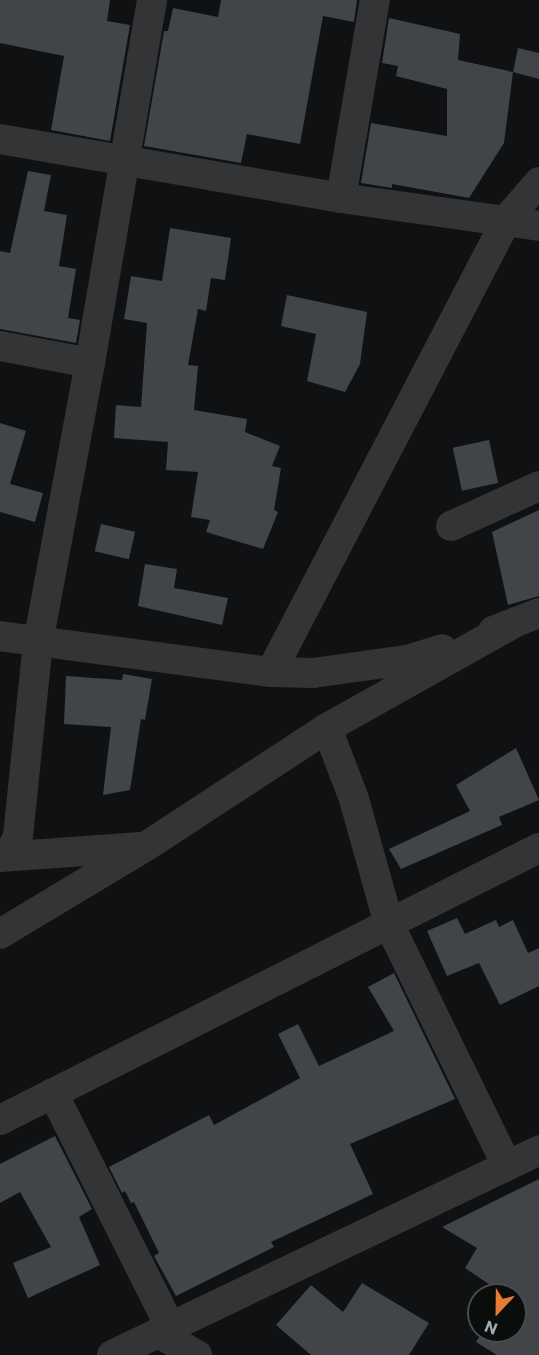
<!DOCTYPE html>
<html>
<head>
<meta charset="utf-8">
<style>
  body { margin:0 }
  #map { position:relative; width:539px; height:1355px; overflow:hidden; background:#101112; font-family:Commissioner,sans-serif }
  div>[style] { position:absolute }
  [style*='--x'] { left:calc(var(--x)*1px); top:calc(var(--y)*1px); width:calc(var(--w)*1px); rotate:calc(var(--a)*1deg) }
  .building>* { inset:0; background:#414448; transform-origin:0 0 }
  .minor>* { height:30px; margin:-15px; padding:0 15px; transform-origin:15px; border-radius:15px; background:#323436 }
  span { translate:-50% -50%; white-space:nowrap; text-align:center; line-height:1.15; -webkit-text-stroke:6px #0b0c0c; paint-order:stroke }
  .north { position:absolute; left:467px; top:1283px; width:60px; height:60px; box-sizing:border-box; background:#0b0c0c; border:2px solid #474c4e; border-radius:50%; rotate:202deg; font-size:16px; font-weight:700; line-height:24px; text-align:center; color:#a2abb2 }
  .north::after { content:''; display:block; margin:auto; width:21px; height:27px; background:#e67b33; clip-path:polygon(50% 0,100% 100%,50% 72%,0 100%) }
</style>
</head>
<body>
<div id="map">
  <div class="building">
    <div style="clip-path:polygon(0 0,110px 0,107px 21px,130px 25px,110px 141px,51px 130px,64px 56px,0 43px)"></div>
    <div style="clip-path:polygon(221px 0,357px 0,354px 22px,323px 16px,300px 144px,247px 134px,241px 163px,144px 146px,164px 31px,168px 31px,173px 8px,218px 17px)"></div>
    <div style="clip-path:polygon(389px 18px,460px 34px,458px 60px,513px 72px,504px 143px,469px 198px,392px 184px,392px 188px,361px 183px,371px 123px,447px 136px,447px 89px,396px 76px,398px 66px,382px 63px)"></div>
    <div style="clip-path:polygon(518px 48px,539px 53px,539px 79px,513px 72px)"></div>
    <div style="clip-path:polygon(28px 171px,51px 175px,44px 211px,67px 215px,59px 266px,76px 269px,68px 318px,80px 320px,76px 343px,0 329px,0 251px,10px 253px)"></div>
    <div style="clip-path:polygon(170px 228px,231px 238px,225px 280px,211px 278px,206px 311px,198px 309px,188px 365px,198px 366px,194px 410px,247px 419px,245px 432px,280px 446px,272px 466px,281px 468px,274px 510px,278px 512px,263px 549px,206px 532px,210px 520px,191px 517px,198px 472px,166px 470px,168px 442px,114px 438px,116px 405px,141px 407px,147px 323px,124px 319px,131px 276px,162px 281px)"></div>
    <div style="clip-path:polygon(287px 295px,367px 312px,360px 364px,345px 392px,307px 381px,316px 334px,281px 326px)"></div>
    <div style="clip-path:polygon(0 423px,26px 431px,10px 484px,43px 493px,35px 522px,0 512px)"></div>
    <div style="left:489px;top:440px;width:44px;height:37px;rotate:78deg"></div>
    <div style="clip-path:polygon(539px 510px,539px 596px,508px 605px,492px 532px)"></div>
    <div style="left:101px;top:524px;width:35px;height:28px;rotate:13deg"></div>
    <div style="clip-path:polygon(145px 564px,177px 569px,174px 588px,228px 598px,222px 625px,138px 606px)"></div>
    <div style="clip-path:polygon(123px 674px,152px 679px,145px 720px,141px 719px,130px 790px,103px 795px,111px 727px,64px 724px,66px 676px,122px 680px)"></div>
    <div style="clip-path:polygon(516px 748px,539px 800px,499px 817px,502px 825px,401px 869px,389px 849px,470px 811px,456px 785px)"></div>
    <div style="clip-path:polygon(457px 918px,465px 934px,496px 920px,499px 927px,513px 920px,528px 953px,539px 948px,539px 986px,500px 1005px,479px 963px,447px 976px,427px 931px)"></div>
    <div style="clip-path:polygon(394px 973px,455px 1099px,350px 1144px,373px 1194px,271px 1242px,274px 1247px,176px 1296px,154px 1256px,159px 1253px,134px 1202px,131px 1203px,125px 1191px,122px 1193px,109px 1167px,209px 1115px,214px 1125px,300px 1078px,278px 1034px,298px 1024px,319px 1066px,394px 1031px,368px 987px)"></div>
    <div style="clip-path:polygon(55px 1136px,92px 1209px,79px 1217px,100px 1265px,28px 1298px,13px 1263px,51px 1247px,20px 1192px,0 1203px,0 1164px)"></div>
    <div style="clip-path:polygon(539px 1179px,539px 1355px,497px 1355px,476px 1342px,483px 1331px,515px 1331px,515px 1295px,505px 1295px,465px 1268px,477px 1248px,442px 1227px)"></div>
    <div style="clip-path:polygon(362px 1283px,429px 1323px,409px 1355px,311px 1355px,276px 1325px,311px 1285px,343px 1312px)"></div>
  </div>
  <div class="minor">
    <div style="--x:0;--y:139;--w:346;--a:9.8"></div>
    <div style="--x:341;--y:198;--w:200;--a:8"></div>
    <div style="--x:341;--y:198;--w:201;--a:-80.3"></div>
    <div style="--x:0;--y:346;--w:92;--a:10.7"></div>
    <div style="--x:451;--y:526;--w:97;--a:-24.4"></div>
    <div style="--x:493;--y:631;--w:49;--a:-21.4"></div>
    <div style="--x:0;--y:636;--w:273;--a:7.6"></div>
    <div style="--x:271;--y:672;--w:42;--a:1.4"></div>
    <div style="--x:313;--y:673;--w:95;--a:-7.9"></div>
    <div style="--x:407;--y:660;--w:37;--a:-17"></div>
    <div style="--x:271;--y:672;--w:511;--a:-62.48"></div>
    <div style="--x:507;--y:219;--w:49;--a:-49.1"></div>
    <div style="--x:327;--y:728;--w:76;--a:69.2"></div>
    <div style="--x:354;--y:799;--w:130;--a:74.4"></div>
    <div style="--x:389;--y:924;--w:269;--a:64"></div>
    <div style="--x:8;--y:856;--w:22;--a:-63"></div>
    <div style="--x:18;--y:836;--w:194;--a:-84.1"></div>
    <div style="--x:38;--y:643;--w:285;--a:-79.5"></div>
    <div style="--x:90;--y:363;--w:368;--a:-80.3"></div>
    <div style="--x:0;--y:857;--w:141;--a:-4.1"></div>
    <div style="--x:0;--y:934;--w:169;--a:-31"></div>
    <div style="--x:145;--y:847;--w:217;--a:-33.2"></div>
    <div style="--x:327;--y:728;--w:212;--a:-29.3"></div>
    <div style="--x:53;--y:1093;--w:262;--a:63.4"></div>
    <div style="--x:0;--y:1120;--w:604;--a:-26.78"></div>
    <div style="--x:158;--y:1333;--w:45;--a:29.4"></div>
    <div style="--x:112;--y:1355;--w:474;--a:-25.6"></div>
  </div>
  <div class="north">N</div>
</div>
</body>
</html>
